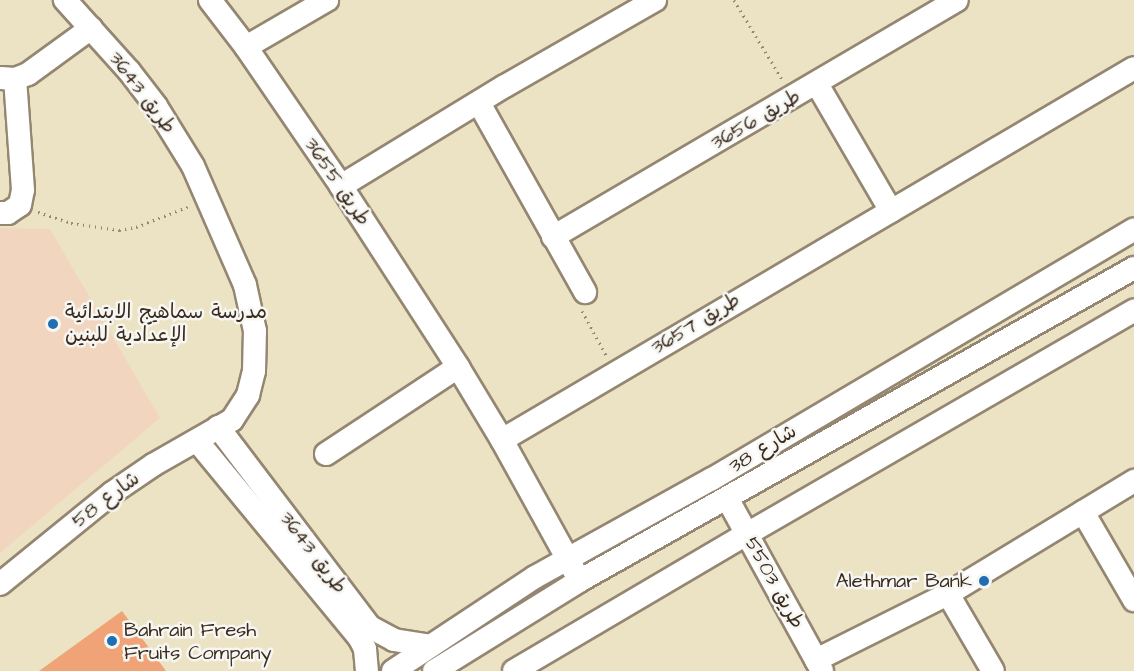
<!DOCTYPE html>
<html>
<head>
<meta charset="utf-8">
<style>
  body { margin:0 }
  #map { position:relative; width:1134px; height:671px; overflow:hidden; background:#ece3c4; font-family:"Architects Daughter","Playpen Sans Arabic",sans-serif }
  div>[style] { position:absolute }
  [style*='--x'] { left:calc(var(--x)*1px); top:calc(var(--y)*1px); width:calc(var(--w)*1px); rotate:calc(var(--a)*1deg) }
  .built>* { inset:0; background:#f2d5be }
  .building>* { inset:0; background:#efa377 }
  .path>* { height:3px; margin-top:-1.5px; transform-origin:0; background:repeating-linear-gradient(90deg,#948671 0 1.5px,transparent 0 6px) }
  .roads { filter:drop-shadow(2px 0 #948671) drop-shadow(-2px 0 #948671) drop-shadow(0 2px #948671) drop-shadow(0 -2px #948671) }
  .minor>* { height:22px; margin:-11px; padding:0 11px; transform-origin:11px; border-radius:11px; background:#fff }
  .dots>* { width:16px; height:16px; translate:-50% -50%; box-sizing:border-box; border:3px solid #f6f6f2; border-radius:50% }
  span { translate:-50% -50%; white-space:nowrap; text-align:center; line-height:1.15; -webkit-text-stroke:5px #f6f6f2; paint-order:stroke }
  .street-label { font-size:20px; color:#3b2a1e }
  .poi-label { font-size:20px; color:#3b2a1e }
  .left { translate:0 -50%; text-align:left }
  .right { translate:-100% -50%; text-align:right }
</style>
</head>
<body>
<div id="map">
  <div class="built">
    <div style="clip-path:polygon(0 228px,50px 229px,160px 418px,0 553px)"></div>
  </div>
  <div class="building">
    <div style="clip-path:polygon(122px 611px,166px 671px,39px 671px)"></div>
  </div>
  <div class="path">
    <div style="--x:734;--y:0;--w:95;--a:58.8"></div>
    <div style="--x:38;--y:212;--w:35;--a:18"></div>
    <div style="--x:71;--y:223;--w:49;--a:8.3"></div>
    <div style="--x:119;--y:230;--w:17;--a:-10"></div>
    <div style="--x:136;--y:227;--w:58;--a:-21.3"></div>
    <div style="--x:582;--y:311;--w:50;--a:61.4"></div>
  </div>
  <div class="roads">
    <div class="minor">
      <div style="--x:210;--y:0;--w:59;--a:52.5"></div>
      <div style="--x:246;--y:47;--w:168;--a:55.6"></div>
      <div style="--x:341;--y:186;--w:216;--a:57.1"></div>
      <div style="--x:458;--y:367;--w:85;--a:58.9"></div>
      <div style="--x:502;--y:440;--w:151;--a:61.1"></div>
      <div style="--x:246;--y:47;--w:94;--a:-30.1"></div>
      <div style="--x:1;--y:78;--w:14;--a:4"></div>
      <div style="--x:15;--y:79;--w:14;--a:-21"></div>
      <div style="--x:28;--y:74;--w:78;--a:-36.1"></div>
      <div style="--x:817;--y:84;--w:147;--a:59.8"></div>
      <div style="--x:479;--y:103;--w:217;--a:60.7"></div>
      <div style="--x:341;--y:186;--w:192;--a:-31.4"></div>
      <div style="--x:505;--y:86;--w:173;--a:-29.8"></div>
      <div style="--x:0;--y:213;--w:8;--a:0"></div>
      <div style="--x:8;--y:213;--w:14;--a:-34"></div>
      <div style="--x:20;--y:205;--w:15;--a:-79"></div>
      <div style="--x:23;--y:190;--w:111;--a:-94.1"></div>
      <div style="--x:553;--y:237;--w:468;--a:-30.4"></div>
      <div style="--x:218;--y:427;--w:251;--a:52.8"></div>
      <div style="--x:370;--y:627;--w:27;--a:28"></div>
      <div style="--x:394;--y:640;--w:37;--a:9"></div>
      <div style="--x:502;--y:440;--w:733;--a:-30.48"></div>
      <div style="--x:198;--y:442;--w:253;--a:50.5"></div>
      <div style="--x:359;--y:637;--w:13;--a:63"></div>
      <div style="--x:365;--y:649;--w:22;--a:85"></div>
      <div style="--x:326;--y:454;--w:158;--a:-33.4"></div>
      <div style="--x:727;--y:498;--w:197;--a:61.2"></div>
      <div style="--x:1083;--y:512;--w:102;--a:59.9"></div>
      <div style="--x:0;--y:584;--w:144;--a:-39.1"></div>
      <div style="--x:112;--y:493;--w:50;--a:-34.3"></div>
      <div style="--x:153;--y:465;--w:91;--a:-29.7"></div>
      <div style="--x:232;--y:420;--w:30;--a:-57"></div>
      <div style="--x:248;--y:395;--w:25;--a:-76"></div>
      <div style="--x:254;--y:371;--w:40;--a:-88.6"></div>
      <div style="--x:255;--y:331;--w:47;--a:-102.3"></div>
      <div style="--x:245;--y:285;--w:130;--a:-113.6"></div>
      <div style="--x:193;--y:166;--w:70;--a:-121.7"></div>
      <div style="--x:156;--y:106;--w:44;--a:-127.6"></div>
      <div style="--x:129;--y:71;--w:96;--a:-132"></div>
      <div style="--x:948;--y:594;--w:89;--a:59.7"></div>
      <div style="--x:816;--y:660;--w:148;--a:-26.6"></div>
      <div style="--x:948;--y:594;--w:218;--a:-31.3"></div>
      <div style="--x:393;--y:671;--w:170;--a:-33.5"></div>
      <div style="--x:535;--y:577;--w:202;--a:-29"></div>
      <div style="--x:712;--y:479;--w:490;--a:-30.6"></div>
      <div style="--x:434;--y:671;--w:171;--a:-31.8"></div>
      <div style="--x:579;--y:581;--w:637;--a:-29.42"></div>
      <div style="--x:514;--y:671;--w:270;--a:-30.5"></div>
      <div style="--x:747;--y:534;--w:447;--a:-30"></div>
    </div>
  </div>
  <div class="dots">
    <div style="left:53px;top:324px;background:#1f6fb2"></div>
    <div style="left:984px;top:581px;background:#1f6fb2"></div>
    <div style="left:112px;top:641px;background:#1f6fb2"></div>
  </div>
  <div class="street-label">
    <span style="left:142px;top:93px;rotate:53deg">طريق 3643</span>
    <span style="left:756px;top:120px;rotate:-30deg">طريق 3656</span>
    <span style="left:337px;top:182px;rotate:56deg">طريق 3655</span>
    <span style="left:696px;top:324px;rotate:-31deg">طريق 3657</span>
    <span style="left:763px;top:449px;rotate:-31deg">شارع 38</span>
    <span style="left:106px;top:500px;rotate:-37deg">شارع 58</span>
    <span style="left:313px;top:553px;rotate:53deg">طريق 3643</span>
    <span style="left:774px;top:583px;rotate:61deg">طريق 5503</span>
  </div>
  <div class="poi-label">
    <span class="left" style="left:65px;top:324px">مدرسة سماهيج الابتدائية<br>الإعدادية للبنين</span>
    <span class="right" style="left:972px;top:581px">Alethmar Bank</span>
    <span class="left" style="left:124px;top:642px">Bahrain Fresh<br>Fruits Company</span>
  </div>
</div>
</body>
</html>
